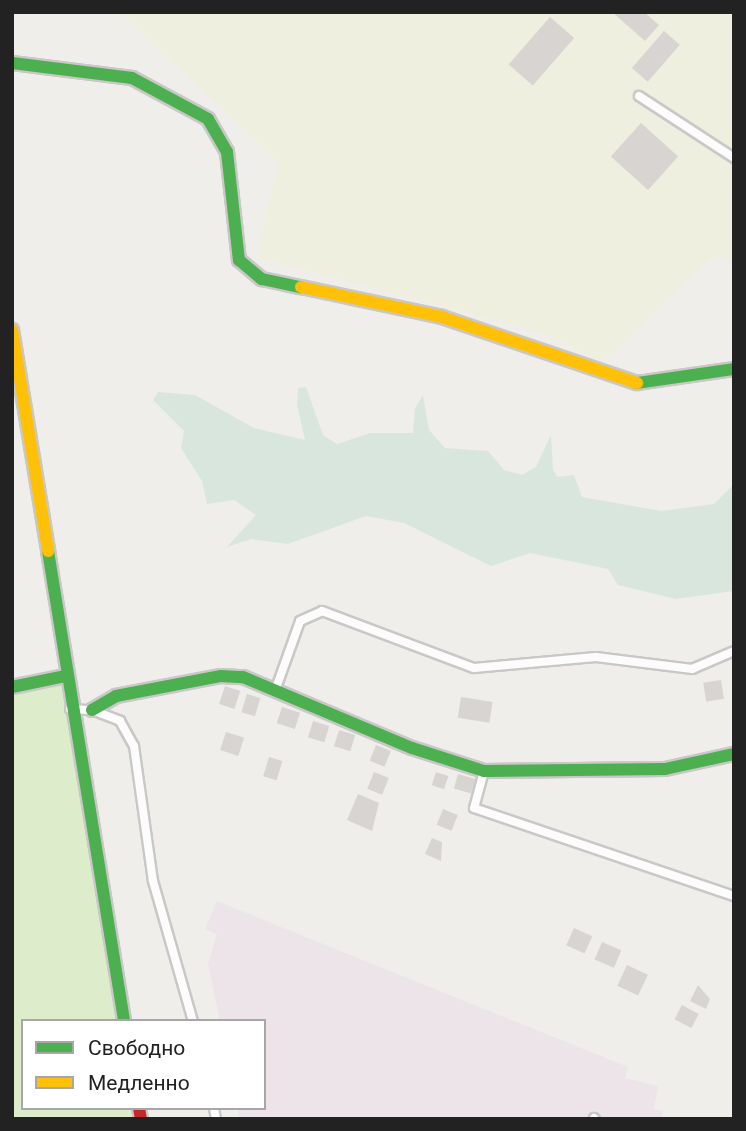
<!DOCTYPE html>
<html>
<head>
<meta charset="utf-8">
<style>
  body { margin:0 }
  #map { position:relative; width:746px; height:1131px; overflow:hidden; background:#f0eeeb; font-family:Roboto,sans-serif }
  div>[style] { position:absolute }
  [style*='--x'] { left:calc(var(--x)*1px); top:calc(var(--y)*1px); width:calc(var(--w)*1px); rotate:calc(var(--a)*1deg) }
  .industrial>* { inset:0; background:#ede4e9 }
  .farmland>* { inset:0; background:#efefdf }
  .grass>* { inset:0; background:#ddeccb }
  .wetland>* { inset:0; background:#d9e6de }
  .building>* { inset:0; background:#d7d4d2; transform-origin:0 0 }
  .roads { filter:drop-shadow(2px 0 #c9c8c7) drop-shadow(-2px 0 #c9c8c7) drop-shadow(0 2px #c9c8c7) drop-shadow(0 -2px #c9c8c7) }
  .street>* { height:8px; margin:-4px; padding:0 4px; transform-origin:4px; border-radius:4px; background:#fdfcfc }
  .fast>* { height:12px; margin:-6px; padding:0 6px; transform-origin:6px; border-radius:6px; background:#4caf50 }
  .slow>* { height:12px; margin:-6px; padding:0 6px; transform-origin:6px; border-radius:6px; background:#ffc107 }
  .jam>* { height:12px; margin:-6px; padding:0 6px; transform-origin:6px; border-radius:6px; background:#c62828 }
  span { translate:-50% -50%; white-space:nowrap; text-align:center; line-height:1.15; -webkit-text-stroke:7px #fff; paint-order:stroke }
  .frame { position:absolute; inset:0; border:14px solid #222; pointer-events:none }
  .legend { position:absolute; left:21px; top:1019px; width:245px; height:91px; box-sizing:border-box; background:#fff; border:2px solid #a7a7a7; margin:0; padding:9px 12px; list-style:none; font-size:21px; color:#222 }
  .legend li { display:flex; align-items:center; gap:14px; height:35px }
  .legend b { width:35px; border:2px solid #a7a7a7 }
</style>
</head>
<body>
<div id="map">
  <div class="industrial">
    <div style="clip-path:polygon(217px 901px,628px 1067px,625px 1078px,658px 1086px,654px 1109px,663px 1111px,662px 1119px,239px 1119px,238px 1108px,264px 1108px,264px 1021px,220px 1021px,208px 964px,217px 934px,205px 929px)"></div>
  </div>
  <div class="farmland">
    <div style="clip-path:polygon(119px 12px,734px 12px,734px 260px,711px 257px,603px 362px,543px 334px,257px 257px,278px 162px)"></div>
  </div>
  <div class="grass">
    <div style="clip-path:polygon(62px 679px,121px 1021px,23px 1021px,23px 1108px,136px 1108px,137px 1119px,12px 1119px,12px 689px)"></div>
  </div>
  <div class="wetland">
    <div style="clip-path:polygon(306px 387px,323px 435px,337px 444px,370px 433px,413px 433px,415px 408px,423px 395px,429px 430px,445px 448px,488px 451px,504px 470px,522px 475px,536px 467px,551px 435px,553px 469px,557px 477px,574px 475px,582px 497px,661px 511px,714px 504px,732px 486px,734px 591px,676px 599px,618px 585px,608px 569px,530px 553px,491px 566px,404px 523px,366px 516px,288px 544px,251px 539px,227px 547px,256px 515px,234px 500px,207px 504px,202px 481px,181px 448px,184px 431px,153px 400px,158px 392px,195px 395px,254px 428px,305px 440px,297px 405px,298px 388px)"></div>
  </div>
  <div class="building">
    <div style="clip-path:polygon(612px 12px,644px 12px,659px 25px,645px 41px)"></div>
    <div style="left:550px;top:17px;width:32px;height:63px;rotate:41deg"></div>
    <div style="left:664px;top:31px;width:21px;height:49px;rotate:41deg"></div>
    <div style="left:641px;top:123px;width:50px;height:45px;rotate:42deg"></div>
    <div style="left:721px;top:680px;width:19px;height:18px;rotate:81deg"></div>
    <div style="left:225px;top:686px;width:16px;height:19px;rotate:18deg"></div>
    <div style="left:247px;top:694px;width:14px;height:19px;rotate:17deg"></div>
    <div style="left:461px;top:697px;width:32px;height:21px;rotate:9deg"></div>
    <div style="left:282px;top:707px;width:19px;height:17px;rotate:18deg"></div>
    <div style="left:313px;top:721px;width:17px;height:17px;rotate:17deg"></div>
    <div style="left:339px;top:730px;width:17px;height:17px;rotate:17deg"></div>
    <div style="left:226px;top:732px;width:19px;height:19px;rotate:18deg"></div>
    <div style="left:376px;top:745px;width:16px;height:17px;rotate:22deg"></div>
    <div style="left:269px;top:757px;width:14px;height:20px;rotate:17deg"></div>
    <div style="left:374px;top:772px;width:16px;height:18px;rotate:22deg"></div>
    <div style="left:436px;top:772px;width:13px;height:14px;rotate:18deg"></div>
    <div style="left:458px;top:774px;width:18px;height:15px;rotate:16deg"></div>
    <div style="clip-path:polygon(358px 794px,379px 803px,372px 831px,347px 820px)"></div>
    <div style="left:443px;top:809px;width:16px;height:17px;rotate:22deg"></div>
    <div style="clip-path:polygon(432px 838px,442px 842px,441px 861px,425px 854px)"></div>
    <div style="left:574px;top:928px;width:20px;height:19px;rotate:24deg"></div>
    <div style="left:602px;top:942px;width:21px;height:19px;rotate:23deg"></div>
    <div style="left:627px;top:965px;width:23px;height:23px;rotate:25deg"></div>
    <div style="clip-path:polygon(698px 985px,710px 999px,706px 1009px,690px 1001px)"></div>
    <div style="left:682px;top:1005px;width:19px;height:16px;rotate:28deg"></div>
  </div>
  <div class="roads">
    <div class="street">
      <div style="--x:639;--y:96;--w:113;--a:33.1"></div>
      <div style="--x:275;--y:691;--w:74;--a:-70.3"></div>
      <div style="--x:300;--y:621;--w:24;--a:-24"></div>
      <div style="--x:322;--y:611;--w:162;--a:20.6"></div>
      <div style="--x:474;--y:668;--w:122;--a:-5.2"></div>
      <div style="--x:596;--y:657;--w:97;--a:7.1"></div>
      <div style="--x:692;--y:669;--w:46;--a:-23.2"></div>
      <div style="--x:70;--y:709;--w:22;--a:3"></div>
      <div style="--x:92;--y:710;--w:30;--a:21"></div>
      <div style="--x:120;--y:721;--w:29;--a:61"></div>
      <div style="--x:134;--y:746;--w:136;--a:82"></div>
      <div style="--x:153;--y:881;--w:146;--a:74.1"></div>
      <div style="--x:484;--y:771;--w:38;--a:105"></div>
      <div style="--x:474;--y:808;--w:274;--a:18.7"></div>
      <div style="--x:214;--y:1108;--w:11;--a:80"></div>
      <div style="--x:594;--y:1118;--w:1;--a:45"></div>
    </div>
    <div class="fast">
      <div style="--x:12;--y:63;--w:121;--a:7.1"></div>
      <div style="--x:132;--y:78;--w:86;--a:28.3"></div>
      <div style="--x:208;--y:119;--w:38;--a:60"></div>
      <div style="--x:227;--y:152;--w:109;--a:83.7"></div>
      <div style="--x:239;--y:260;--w:30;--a:40"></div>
      <div style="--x:262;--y:279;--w:40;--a:12"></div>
      <div style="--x:637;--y:383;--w:98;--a:-8.2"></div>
      <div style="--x:48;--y:551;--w:476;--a:80.8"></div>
      <div style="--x:12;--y:687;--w:54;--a:-11.7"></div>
      <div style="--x:92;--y:710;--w:28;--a:-30"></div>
      <div style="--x:116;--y:696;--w:107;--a:-10.8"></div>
      <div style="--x:221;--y:676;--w:22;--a:3"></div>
      <div style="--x:243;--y:677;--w:183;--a:22.8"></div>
      <div style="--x:412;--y:748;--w:76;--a:17.7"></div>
      <div style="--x:484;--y:771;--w:181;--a:-0.6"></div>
      <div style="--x:665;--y:769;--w:71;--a:-12.3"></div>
    </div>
    <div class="slow">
      <div style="--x:301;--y:287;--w:144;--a:12"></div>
      <div style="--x:442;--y:317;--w:206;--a:18.7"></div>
      <div style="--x:12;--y:330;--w:224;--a:80.7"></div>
    </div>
    <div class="jam">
      <div style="--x:139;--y:1108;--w:11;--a:80"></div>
    </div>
  </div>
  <div class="frame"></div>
  <ul class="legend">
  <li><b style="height:9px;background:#4caf50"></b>Свободно</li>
  <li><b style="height:9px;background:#ffc107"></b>Медленно</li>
  </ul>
</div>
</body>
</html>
